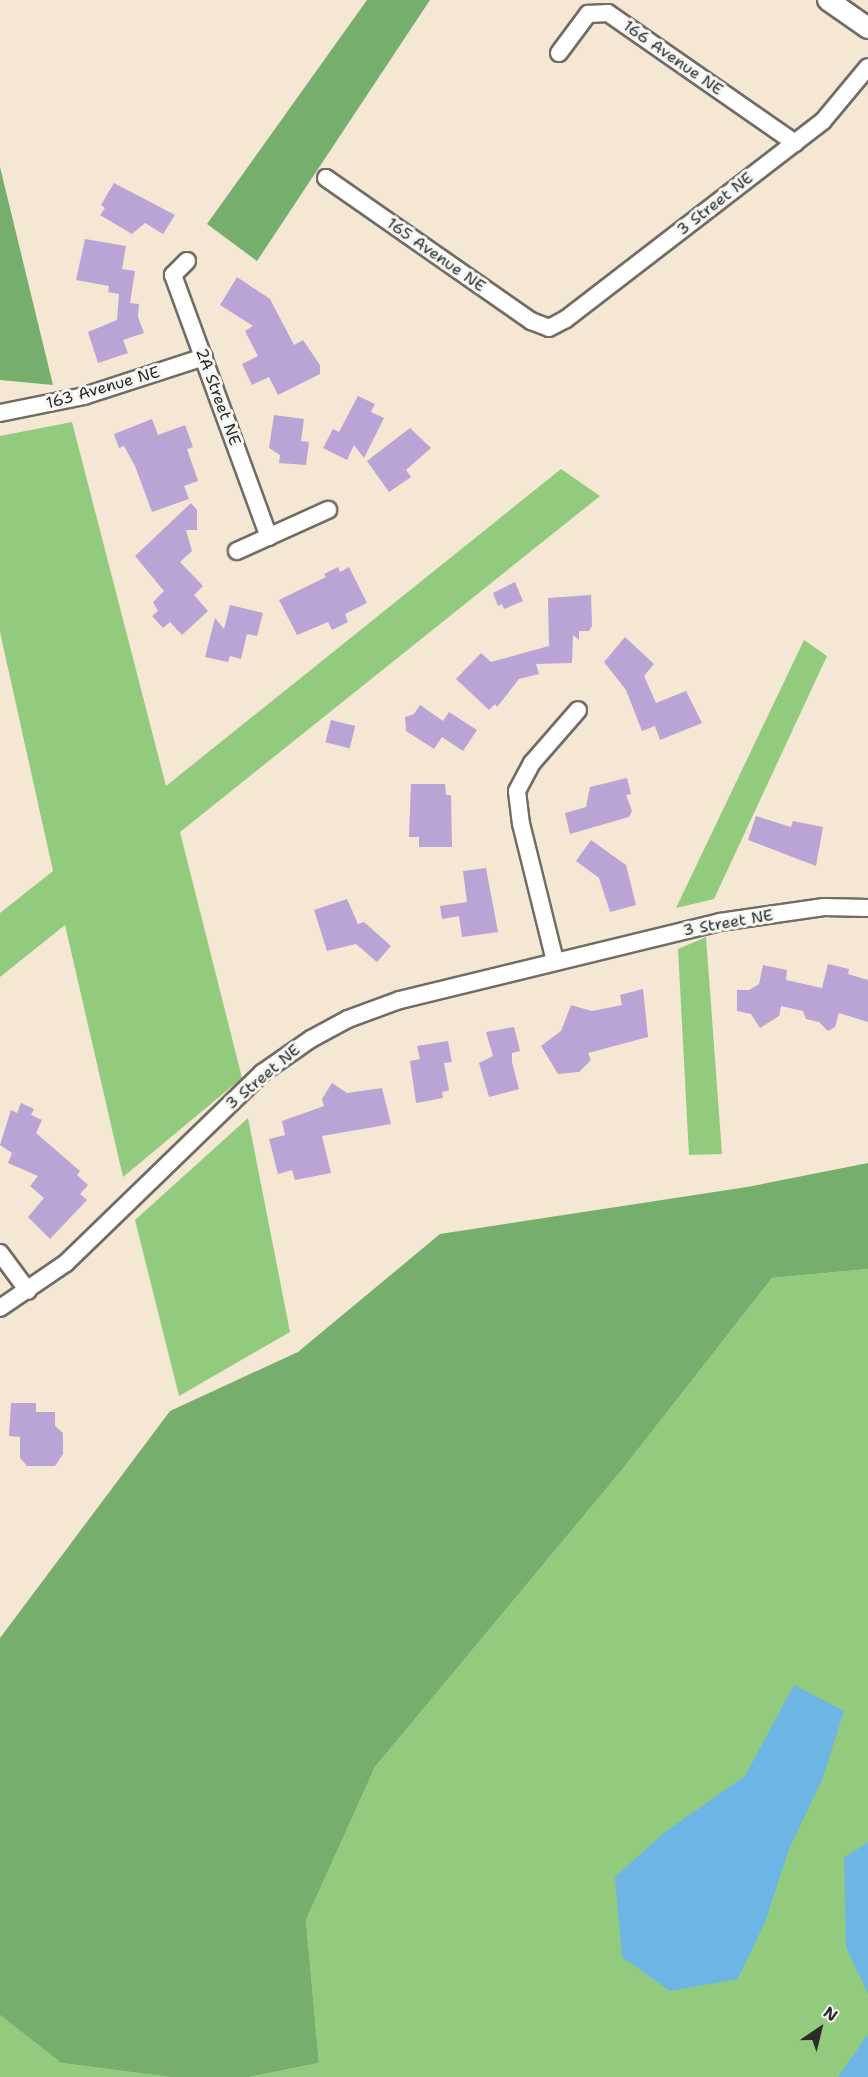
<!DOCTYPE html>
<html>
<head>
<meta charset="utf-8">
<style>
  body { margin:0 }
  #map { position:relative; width:868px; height:2077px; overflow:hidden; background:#f4e7d4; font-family:"Shantell Sans",sans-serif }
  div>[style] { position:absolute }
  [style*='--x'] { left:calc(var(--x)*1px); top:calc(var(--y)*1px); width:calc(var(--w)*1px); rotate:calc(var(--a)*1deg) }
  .green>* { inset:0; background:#93cb7e }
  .forest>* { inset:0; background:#76af6d }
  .water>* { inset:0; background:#6cb5e4 }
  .building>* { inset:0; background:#baa3d5; transform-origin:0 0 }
  .roads { filter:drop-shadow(2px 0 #716d66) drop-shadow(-2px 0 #716d66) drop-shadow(0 2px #716d66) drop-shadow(0 -2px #716d66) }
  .minor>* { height:16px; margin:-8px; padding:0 8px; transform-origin:8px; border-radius:8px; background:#fff }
  .tertiary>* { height:20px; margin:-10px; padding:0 10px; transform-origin:10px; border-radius:10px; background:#fff }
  span { translate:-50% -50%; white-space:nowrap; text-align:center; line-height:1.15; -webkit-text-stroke:6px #f6f6f2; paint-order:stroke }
  .street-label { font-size:16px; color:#2b2b2b }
  .north { position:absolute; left:790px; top:1999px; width:60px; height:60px; -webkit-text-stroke:4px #f6f6f2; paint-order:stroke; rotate:35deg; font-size:16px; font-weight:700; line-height:24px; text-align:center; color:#2b2b2b }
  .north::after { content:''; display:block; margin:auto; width:21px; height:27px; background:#2b2b2b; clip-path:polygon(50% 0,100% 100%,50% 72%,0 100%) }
</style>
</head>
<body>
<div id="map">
  <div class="green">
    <div style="clip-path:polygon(72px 422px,166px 786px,561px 469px,600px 496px,180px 832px,242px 1078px,123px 1177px,65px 925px,0 977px,0 913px,53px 871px,0 632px,0 436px)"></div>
    <div style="clip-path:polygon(804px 640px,827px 656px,714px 899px,676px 908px)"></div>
    <div style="clip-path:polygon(706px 937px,722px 1154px,689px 1155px,678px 949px)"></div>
    <div style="clip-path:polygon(248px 1118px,290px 1332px,179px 1396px,135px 1220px)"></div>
    <div style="clip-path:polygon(868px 1269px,868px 2077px,249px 2077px,319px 2063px,306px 1920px,375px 1767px,621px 1471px,772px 1278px)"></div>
    <div style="clip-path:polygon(0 2015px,61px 2063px,170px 2077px,0 2077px)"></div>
  </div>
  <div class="forest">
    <div style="clip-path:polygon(367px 0,430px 0,257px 261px,207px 224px)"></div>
    <div style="clip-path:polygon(0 167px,53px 385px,0 380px)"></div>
    <div style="clip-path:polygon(868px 1163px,868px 1269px,772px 1278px,621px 1471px,375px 1767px,306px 1920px,319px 2063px,249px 2077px,170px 2077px,61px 2063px,0 2015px,0 1638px,170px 1411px,298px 1352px,440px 1234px,747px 1187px)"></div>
  </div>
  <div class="water">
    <div style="clip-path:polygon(794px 1685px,844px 1711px,822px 1780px,789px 1849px,765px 1922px,738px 1979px,670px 1991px,622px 1957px,615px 1877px,665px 1832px,745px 1776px)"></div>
    <div style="clip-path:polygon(868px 1842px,868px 1994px,846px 1947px,844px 1858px)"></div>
    <div style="clip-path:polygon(868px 2034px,868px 2077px,838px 2077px)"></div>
  </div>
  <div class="building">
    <div style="clip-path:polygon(114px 183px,175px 215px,163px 234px,145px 223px,132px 234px,100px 215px,105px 208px,101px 205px)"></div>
    <div style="clip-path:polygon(85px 239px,126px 246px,122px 269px,135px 271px,130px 303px,139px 304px,138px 317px,144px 333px,123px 340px,128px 353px,98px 363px,88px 332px,117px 320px,119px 294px,108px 292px,109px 286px,76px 280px)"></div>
    <div style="clip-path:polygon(237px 277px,270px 299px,294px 345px,303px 340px,320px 365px,320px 374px,278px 395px,269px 377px,252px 385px,242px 364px,258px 356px,245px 331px,253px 326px,220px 305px)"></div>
    <div style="clip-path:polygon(358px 396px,375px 404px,371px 412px,384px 418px,364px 458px,354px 445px,347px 460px,323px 448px,333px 429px,339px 432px)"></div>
    <div style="clip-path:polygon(274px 415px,304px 419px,301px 441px,309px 442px,306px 465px,279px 463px,280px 455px,269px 448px)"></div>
    <div style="clip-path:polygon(152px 419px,158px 435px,185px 425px,193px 447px,187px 449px,198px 481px,184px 486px,189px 499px,152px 512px,135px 466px,124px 446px,119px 448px,114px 434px)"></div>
    <div style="clip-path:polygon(410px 428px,431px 448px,406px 470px,411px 477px,389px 492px,367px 461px)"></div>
    <div style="clip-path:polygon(191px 503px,197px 510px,197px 530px,186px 530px,192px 551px,180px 562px,203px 586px,194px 595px,208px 611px,182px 635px,170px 622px,163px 628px,152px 616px,158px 611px,153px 602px,164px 591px,135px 556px)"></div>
    <div style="clip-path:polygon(338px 567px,340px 572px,349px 567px,367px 603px,345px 614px,348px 622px,332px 630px,328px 622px,297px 635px,279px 600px,326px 577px,324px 574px)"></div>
    <div style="clip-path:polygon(515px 582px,523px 601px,504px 609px,502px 604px,498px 606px,493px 593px)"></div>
    <div style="clip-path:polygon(591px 595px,592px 626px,589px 631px,579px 631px,579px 640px,573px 635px,572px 663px,536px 664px,539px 674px,519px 679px,497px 707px,495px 704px,489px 710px,456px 679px,481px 653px,491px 662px,549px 646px,548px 598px)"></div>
    <div style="clip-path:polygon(230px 605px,263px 613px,257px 636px,247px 634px,241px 659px,230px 656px,228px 662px,205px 657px,215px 618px,224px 629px)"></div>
    <div style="clip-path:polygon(625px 637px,654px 664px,644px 676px,656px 703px,686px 691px,702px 723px,660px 740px,655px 726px,642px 731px,626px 690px,604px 662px)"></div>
    <div style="clip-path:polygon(420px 705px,443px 721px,449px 712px,477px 730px,463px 751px,442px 737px,434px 749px,406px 731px,405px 717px,414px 714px)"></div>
    <div style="left:331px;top:720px;width:25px;height:23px;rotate:14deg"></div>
    <div style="clip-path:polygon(627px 778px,631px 794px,626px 795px,632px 811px,629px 817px,570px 834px,565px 813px,586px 807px,590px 787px)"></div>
    <div style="clip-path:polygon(411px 784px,445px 784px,446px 795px,451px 795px,452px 847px,419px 847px,419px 837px,409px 837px)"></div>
    <div style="clip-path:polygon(756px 816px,791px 827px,793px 821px,823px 827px,816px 866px,748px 840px)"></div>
    <div style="clip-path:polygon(591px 840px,626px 865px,636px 905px,610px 912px,599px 878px,576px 861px)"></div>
    <div style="clip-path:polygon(486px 868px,498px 932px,462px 937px,459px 916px,442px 919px,440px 906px,467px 902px,463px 871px)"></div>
    <div style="clip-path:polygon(347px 899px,358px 924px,364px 922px,391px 946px,377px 962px,356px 944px,327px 951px,314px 910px)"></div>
    <div style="clip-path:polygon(828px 964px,849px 969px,848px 974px,868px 980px,868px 1022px,839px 1013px,835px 1027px,828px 1031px,819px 1022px,806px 1019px,803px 1011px,781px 1006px,779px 1016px,760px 1028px,751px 1014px,737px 1011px,737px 990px,749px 990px,759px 984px,763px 965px,787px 970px,786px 980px,822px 988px)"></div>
    <div style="clip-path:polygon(643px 989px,648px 1037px,588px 1053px,591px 1060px,579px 1072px,558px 1074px,541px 1046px,561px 1031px,571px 1005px,592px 1011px,622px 1005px,620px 995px)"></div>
    <div style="clip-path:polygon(514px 1027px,520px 1051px,512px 1053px,512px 1062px,519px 1089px,489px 1097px,479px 1063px,493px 1056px,486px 1032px)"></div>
    <div style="clip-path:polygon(448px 1041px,452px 1062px,444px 1063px,449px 1090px,442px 1092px,443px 1098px,416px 1103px,410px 1061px,420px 1059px,417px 1046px)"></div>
    <div style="clip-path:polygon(332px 1083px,347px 1093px,382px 1088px,391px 1124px,322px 1136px,331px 1173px,295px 1180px,292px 1170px,278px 1174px,269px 1139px,285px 1135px,282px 1121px,324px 1106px,322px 1099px)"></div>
    <div style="clip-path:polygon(21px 1103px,34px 1109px,31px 1115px,42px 1120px,36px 1133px,80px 1171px,77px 1175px,88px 1185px,80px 1194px,87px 1200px,50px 1239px,28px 1217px,44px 1198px,30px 1186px,38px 1176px,8px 1163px,12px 1153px,0 1145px,11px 1110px,17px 1113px)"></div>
    <div style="clip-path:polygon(11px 1403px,36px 1403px,36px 1412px,55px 1412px,55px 1426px,63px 1433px,63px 1454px,55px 1466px,27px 1466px,20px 1458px,20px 1437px,9px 1436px)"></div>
  </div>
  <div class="roads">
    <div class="minor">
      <div style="--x:559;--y:53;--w:49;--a:-53.4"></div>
      <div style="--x:588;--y:14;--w:20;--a:-3"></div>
      <div style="--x:608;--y:13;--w:228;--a:34.8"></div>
      <div style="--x:326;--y:178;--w:250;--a:34.9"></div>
      <div style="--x:531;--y:321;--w:19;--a:21"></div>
      <div style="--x:549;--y:328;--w:19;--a:-28"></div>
      <div style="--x:566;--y:319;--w:324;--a:-37.6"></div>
      <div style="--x:823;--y:121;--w:70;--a:-50.2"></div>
      <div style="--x:187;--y:261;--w:20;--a:135"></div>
      <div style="--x:173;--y:275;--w:279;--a:69.9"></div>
      <div style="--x:0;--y:413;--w:86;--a:-11.4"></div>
      <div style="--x:84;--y:396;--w:126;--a:-18"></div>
      <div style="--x:237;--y:551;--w:100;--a:-24.3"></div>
      <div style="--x:555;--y:961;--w:141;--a:-103.9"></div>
      <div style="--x:521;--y:824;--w:33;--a:-97"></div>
      <div style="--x:517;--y:791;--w:32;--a:-62"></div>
      <div style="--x:532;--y:763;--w:70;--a:-49"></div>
      <div style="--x:0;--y:1253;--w:47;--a:53.6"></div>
      <div style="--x:0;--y:1308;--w:80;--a:-34.3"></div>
      <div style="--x:66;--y:1263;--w:273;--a:-44.1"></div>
      <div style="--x:262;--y:1073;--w:60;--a:-34.8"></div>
      <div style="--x:311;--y:1039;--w:42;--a:-28.4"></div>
      <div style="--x:348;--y:1019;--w:55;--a:-20.1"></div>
      <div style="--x:400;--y:1000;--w:329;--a:-13.7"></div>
      <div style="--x:720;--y:922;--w:105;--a:-8.2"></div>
      <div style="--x:824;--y:907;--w:44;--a:1.3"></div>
    </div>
    <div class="tertiary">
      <div style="--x:828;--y:0;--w:49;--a:35"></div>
    </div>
  </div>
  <div class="street-label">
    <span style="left:673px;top:58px;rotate:35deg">166 Avenue NE</span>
    <span style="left:715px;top:204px;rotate:-38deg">3 Street NE</span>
    <span style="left:436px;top:255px;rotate:35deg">165 Avenue NE</span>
    <span style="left:103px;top:388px;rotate:-16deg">163 Avenue NE</span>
    <span style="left:218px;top:397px;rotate:70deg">2A Street NE</span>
    <span style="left:728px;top:923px;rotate:-10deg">3 Street NE</span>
    <span style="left:263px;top:1077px;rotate:-40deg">3 Street NE</span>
  </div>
  <div class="north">N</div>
</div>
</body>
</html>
